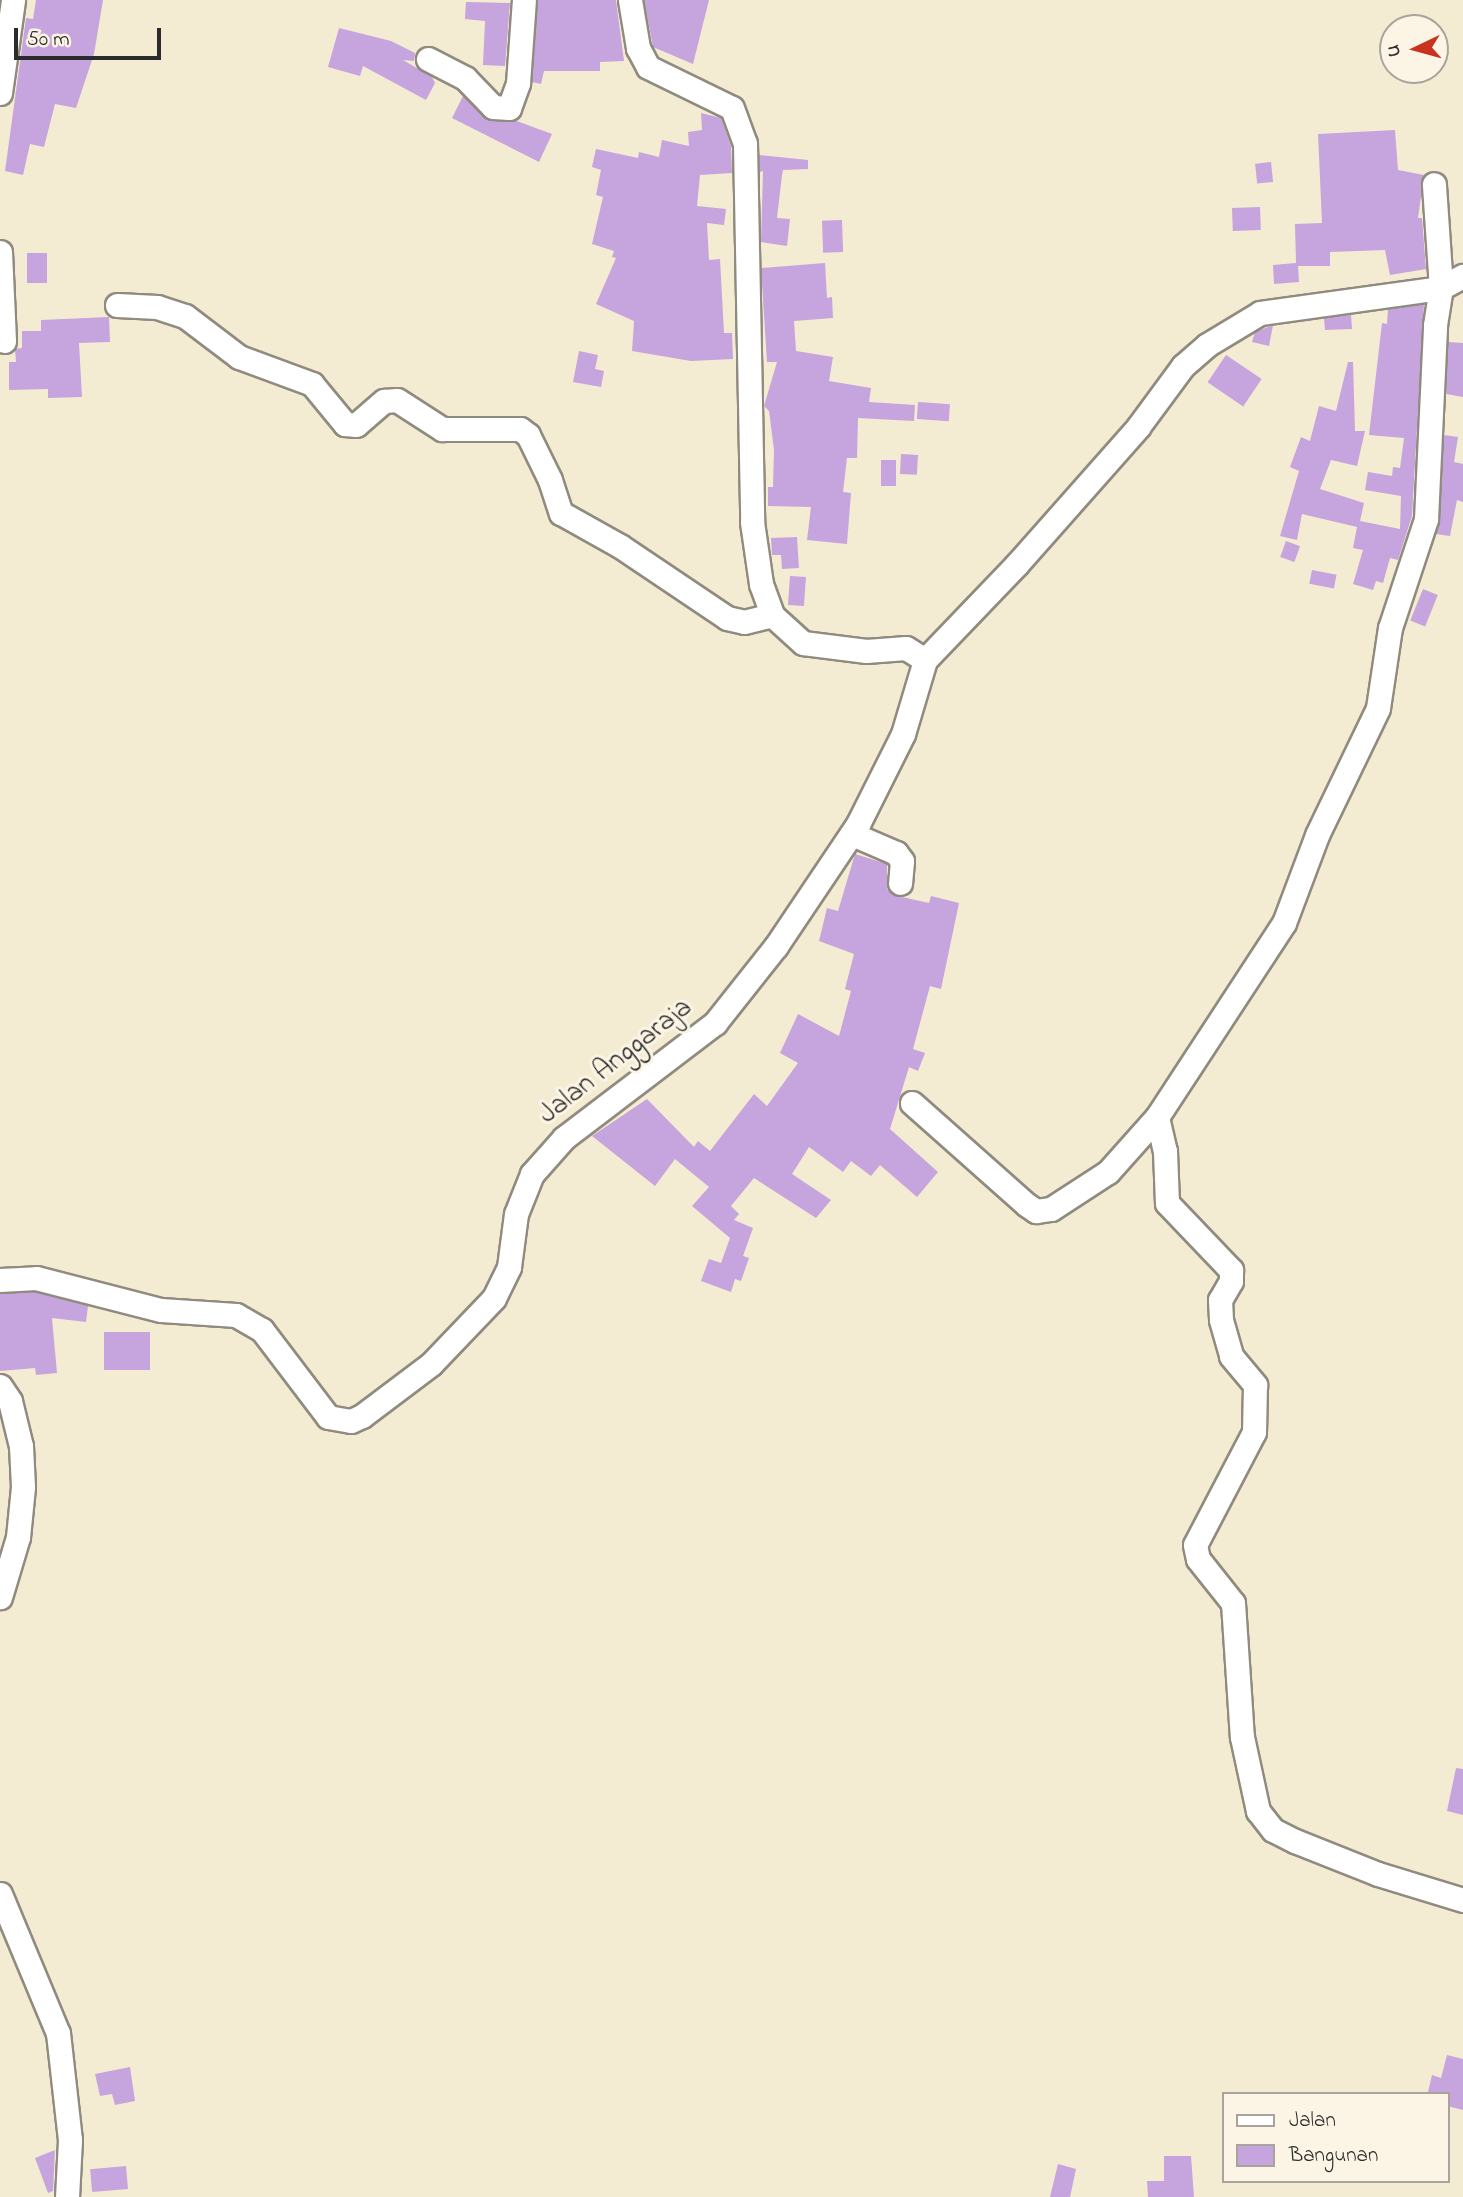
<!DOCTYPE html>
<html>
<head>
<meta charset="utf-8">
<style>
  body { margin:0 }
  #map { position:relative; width:1463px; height:2197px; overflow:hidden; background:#f4ebd3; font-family:"Indie Flower",sans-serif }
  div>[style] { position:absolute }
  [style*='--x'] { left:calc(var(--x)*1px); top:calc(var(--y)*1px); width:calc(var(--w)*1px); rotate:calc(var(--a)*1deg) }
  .building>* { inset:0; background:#c6a4dd; transform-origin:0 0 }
  .roads { filter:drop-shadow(2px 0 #908b7f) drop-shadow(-2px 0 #908b7f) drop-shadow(0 2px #908b7f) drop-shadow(0 -2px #908b7f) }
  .street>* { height:23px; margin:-11.5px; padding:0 11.5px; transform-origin:11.5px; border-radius:11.5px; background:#fff }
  span { translate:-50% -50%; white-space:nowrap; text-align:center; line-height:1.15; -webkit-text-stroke:6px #fcf5e5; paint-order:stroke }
  .street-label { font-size:28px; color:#2b2b2b }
  .legend { position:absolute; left:1222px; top:2092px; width:228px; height:91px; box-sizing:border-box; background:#fcf5e5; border:2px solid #a8a49b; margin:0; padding:9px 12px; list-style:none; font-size:21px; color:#2b2b2b }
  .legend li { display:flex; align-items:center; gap:14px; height:35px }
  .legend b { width:35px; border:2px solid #a8a49b }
  .north { position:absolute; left:1379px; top:14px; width:70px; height:70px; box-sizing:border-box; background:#fcf5e5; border:2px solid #a8a49b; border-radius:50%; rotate:265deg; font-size:19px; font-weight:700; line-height:28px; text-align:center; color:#2b2b2b }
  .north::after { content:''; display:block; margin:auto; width:24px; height:32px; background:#c8321e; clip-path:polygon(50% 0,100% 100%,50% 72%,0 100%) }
  .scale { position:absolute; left:14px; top:28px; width:147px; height:32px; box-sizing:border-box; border:4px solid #2b2b2b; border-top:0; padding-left:9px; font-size:21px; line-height:24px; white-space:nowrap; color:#2b2b2b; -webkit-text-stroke:5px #fcf5e5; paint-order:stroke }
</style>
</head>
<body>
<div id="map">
  <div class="building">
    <div style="clip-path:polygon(36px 0,103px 0,94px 54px,76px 108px,55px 104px,44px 147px,30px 144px,23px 175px,5px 171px,26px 18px,33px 19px)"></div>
    <div style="clip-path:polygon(538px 0,616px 0,624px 61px,600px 62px,600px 71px,544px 71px,541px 84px,532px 82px)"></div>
    <div style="clip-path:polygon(644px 0,709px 0,693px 64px,653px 47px)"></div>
    <div style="clip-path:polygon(466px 2px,510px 3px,505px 66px,483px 65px,485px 21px,465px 19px)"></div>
    <div style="clip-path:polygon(339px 28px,391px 41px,415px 53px,414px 61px,403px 60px,432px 77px,435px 83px,426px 100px,363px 66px,360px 76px,328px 67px)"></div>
    <div style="clip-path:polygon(463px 96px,491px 121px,514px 120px,552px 134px,539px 162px,452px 118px)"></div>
    <div style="clip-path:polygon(701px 113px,721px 118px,731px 146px,732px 173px,700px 175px,697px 206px,726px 209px,724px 225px,707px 223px,709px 260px,720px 259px,724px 333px,732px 333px,733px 359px,691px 361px,632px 351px,634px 321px,596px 304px,616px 258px,612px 257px,614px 251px,592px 244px,603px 197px,596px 195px,601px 170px,592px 167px,596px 149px,638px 158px,639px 152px,659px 157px,662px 140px,689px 146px,688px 132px,702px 130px)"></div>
    <div style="clip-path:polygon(1395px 130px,1398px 170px,1424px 175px,1418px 218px,1422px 218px,1426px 269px,1390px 275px,1385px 250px,1330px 252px,1330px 266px,1298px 266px,1299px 282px,1274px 284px,1273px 265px,1296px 263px,1295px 224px,1322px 223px,1318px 134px)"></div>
    <div style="clip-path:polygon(759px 155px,808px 160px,808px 169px,783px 170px,782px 175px,777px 218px,790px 219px,787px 246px,761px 242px,763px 171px,760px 172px)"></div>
    <div style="left:1271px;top:162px;width:20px;height:16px;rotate:84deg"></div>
    <div style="left:1260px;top:207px;width:23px;height:28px;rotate:88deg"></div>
    <div style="left:842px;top:220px;width:32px;height:20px;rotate:88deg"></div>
    <div style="left:27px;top:253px;width:20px;height:30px"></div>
    <div style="clip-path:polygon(825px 263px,827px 298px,832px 297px,833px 318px,794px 321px,796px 351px,833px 357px,829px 381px,871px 388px,869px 402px,915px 405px,914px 421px,858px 418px,857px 458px,847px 458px,843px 492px,851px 493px,847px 544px,807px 540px,811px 507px,768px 506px,768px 487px,773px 487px,774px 450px,769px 411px,764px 406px,777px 362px,767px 362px,761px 268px)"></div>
    <div style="clip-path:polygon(1424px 304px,1412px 516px,1398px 560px,1390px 558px,1383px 583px,1376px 581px,1373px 590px,1353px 584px,1363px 550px,1353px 548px,1357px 527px,1302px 514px,1297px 540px,1280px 536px,1299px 471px,1290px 467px,1301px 437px,1310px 441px,1319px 406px,1336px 411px,1348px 362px,1353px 362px,1355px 431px,1365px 431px,1357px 466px,1331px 460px,1320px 489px,1364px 503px,1360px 521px,1400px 529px,1401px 496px,1365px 490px,1368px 472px,1392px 476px,1393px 467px,1400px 468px,1404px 438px,1369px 435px,1382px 323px,1387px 324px,1388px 309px)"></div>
    <div style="clip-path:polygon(1351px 315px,1352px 329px,1325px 330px,1324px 318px)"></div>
    <div style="clip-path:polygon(109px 317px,110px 342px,79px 343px,82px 397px,48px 398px,48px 389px,9px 390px,9px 362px,16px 362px,15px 349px,22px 348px,22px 331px,41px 331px,41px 320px)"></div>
    <div style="clip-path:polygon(1273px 325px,1269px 346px,1252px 342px,1255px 332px)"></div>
    <div style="clip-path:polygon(1448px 342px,1463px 343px,1463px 397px,1446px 394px)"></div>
    <div style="clip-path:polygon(579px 351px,598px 355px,595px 369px,604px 371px,601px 387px,573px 382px)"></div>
    <div style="left:1226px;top:355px;width:43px;height:33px;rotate:34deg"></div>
    <div style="left:918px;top:402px;width:32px;height:17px;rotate:4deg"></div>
    <div style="clip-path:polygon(1444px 435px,1458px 437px,1454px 462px,1463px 464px,1463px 502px,1457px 500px,1450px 536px,1436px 534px)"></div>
    <div style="left:901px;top:454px;width:17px;height:20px;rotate:3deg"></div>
    <div style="left:881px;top:460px;width:15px;height:26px"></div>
    <div style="clip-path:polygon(797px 537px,799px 568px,782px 569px,781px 555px,772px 555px,771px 538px)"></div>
    <div style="left:1286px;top:541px;width:15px;height:17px;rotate:20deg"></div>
    <div style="left:1312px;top:570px;width:25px;height:14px;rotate:11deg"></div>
    <div style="left:790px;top:576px;width:16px;height:29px;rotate:4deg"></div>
    <div style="left:1423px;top:589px;width:16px;height:34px;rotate:22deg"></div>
    <div style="clip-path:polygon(855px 854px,887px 864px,887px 889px,893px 895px,929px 903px,931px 896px,959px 903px,941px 989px,930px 986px,913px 1049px,925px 1053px,918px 1071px,909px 1067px,890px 1129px,938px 1172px,917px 1197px,880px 1165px,871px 1176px,851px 1161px,843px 1172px,809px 1147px,792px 1174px,831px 1200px,816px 1218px,754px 1178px,731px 1206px,739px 1214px,734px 1220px,753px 1228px,743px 1256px,749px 1258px,741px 1281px,735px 1279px,731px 1292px,701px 1281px,709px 1259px,721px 1263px,730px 1238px,692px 1206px,709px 1187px,675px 1159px,655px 1186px,592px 1136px,647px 1099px,694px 1147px,698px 1141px,710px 1151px,754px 1094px,767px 1106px,798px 1063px,780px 1053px,798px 1014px,839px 1036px,851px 991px,845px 989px,854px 954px,819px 941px,827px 908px,838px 911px)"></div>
    <div style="clip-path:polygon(35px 1292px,88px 1306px,86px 1322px,52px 1318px,57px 1373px,36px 1375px,35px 1368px,0 1371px,0 1294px)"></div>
    <div style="left:104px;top:1332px;width:46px;height:38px"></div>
    <div style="clip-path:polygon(1456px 1768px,1463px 1769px,1463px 1815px,1447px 1811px)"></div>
    <div style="clip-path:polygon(1447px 2055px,1463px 2059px,1463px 2110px,1447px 2106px,1447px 2094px,1428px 2092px,1432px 2075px,1441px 2078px)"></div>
    <div style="clip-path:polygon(130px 2067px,135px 2101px,115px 2105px,112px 2094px,100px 2096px,95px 2074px)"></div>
    <div style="clip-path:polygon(55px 2150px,53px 2191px,48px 2193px,35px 2158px)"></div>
    <div style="clip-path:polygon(1164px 2156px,1191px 2156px,1194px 2197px,1148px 2197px,1147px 2181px,1164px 2181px)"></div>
    <div style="clip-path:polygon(1058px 2164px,1076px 2169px,1070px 2197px,1050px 2197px)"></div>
    <div style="left:126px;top:2166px;width:23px;height:36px;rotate:85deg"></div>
  </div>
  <div class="roads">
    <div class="street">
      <div style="--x:630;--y:0;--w:49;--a:80.5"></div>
      <div style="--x:638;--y:48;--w:21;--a:62"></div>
      <div style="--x:648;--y:67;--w:93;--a:26"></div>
      <div style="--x:732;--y:108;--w:37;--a:70"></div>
      <div style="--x:745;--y:143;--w:379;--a:88.9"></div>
      <div style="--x:752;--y:522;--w:63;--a:81.7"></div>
      <div style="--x:761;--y:584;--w:33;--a:70"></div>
      <div style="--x:772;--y:615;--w:42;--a:42.1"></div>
      <div style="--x:803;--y:643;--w:64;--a:7.2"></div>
      <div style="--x:866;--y:651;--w:40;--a:-4.3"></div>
      <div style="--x:906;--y:648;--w:22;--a:32"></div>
      <div style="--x:428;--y:59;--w:42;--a:27.2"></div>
      <div style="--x:465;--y:78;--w:40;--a:46"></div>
      <div style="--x:493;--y:107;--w:16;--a:4"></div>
      <div style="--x:509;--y:108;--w:27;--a:-70"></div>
      <div style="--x:518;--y:83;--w:83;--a:-85.9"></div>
      <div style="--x:0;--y:93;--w:94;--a:-82"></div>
      <div style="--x:0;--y:252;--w:89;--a:87.4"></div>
      <div style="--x:117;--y:305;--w:40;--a:2.9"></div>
      <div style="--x:157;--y:307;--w:29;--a:18"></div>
      <div style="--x:185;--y:316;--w:68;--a:37.2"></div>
      <div style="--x:239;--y:357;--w:78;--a:20.3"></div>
      <div style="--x:312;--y:384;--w:52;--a:50.5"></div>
      <div style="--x:345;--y:424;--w:11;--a:5"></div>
      <div style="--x:356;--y:425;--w:37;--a:-41"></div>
      <div style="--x:384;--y:401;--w:13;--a:-4"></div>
      <div style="--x:397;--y:400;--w:54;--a:32.8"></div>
      <div style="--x:442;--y:429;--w:78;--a:0"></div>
      <div style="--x:520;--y:429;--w:10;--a:37"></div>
      <div style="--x:528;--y:435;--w:50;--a:63.9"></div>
      <div style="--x:550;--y:480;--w:35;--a:72"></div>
      <div style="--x:561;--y:513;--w:68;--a:29.2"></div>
      <div style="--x:620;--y:546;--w:129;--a:33.9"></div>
      <div style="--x:727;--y:618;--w:17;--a:13"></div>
      <div style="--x:744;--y:622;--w:29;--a:-14"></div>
      <div style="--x:925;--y:660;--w:133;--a:-46.2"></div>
      <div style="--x:1017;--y:564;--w:183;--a:-48.5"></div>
      <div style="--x:1138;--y:427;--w:76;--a:-53.6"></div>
      <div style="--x:1183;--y:366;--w:32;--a:-41"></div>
      <div style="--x:1207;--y:345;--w:62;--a:-31.1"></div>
      <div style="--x:1260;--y:313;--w:183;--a:-7.9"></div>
      <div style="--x:1441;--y:288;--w:25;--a:-29"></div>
      <div style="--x:852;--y:834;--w:48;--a:23.4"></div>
      <div style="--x:896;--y:853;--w:10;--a:53"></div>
      <div style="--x:902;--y:861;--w:22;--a:95"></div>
      <div style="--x:912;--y:1103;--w:154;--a:41.6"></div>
      <div style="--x:1027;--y:1205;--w:11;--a:34"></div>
      <div style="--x:1036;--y:1211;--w:15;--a:-8"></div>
      <div style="--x:1051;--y:1209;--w:68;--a:-33"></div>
      <div style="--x:1108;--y:1172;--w:74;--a:-48.3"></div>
      <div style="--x:1157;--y:1117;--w:232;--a:-56.8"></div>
      <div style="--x:1284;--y:923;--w:94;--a:-69.4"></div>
      <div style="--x:1317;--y:835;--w:141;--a:-64.3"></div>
      <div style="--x:1378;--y:708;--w:81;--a:-81.5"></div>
      <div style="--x:1390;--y:628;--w:115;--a:-71.7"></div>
      <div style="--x:1426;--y:519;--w:194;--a:-87.3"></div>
      <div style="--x:1435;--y:325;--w:37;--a:-81"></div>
      <div style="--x:1441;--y:288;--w:104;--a:-93.9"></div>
      <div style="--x:1157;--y:1117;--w:35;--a:77"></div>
      <div style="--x:1165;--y:1151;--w:52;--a:87.8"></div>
      <div style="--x:1167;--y:1203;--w:93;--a:46.3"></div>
      <div style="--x:1231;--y:1270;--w:11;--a:90"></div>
      <div style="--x:1231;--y:1281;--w:22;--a:120"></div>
      <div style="--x:1220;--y:1300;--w:20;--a:87"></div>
      <div style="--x:1221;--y:1320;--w:37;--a:74"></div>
      <div style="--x:1231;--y:1356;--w:38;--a:50"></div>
      <div style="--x:1255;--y:1385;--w:47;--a:91.2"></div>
      <div style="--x:1254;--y:1432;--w:127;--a:117.6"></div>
      <div style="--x:1195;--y:1545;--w:14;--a:78"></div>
      <div style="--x:1198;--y:1559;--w:56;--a:51.5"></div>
      <div style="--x:1233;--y:1603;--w:134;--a:86.2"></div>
      <div style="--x:1242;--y:1737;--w:76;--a:77.8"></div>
      <div style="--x:1258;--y:1811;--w:24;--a:52"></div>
      <div style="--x:1273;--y:1830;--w:25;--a:27"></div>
      <div style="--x:1295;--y:1841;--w:89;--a:21.7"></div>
      <div style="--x:1378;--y:1874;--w:89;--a:17"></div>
      <div style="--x:0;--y:1280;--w:36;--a:-3"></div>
      <div style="--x:36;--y:1278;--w:129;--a:14.4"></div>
      <div style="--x:161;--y:1310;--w:75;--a:3.8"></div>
      <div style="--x:236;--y:1315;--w:30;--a:30"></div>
      <div style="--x:262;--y:1330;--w:109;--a:52.8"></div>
      <div style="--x:328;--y:1417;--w:23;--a:10"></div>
      <div style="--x:351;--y:1421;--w:12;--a:-24"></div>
      <div style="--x:362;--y:1416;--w:86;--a:-37"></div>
      <div style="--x:431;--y:1364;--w:91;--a:-46.3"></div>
      <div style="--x:494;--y:1298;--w:34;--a:-64"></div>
      <div style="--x:509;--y:1267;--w:53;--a:-82.5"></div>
      <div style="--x:516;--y:1214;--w:43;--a:-68.2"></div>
      <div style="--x:532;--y:1174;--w:48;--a:-48.4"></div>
      <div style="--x:564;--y:1138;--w:190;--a:-37.3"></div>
      <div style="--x:715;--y:1023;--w:98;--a:-51.6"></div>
      <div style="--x:776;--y:946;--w:147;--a:-56.1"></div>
      <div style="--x:858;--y:824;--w:101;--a:-63.4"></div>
      <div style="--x:903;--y:734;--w:77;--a:-73.4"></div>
      <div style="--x:0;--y:1386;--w:18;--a:56"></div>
      <div style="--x:10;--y:1401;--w:46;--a:76.3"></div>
      <div style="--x:21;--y:1446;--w:41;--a:87.2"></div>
      <div style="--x:23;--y:1487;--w:50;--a:95.7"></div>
      <div style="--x:18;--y:1537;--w:63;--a:106.7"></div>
      <div style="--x:0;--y:1894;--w:151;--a:67.4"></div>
      <div style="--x:58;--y:2033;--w:108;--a:83.6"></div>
      <div style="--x:70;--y:2140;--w:57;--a:93"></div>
    </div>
  </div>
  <div class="street-label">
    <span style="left:616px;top:1062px;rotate:-38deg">Jalan Anggaraja</span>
  </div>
  <ul class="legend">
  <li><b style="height:9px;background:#fff"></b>Jalan</li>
  <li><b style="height:19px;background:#c6a4dd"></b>Bangunan</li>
  </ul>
  <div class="north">U</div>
  <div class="scale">50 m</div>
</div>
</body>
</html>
